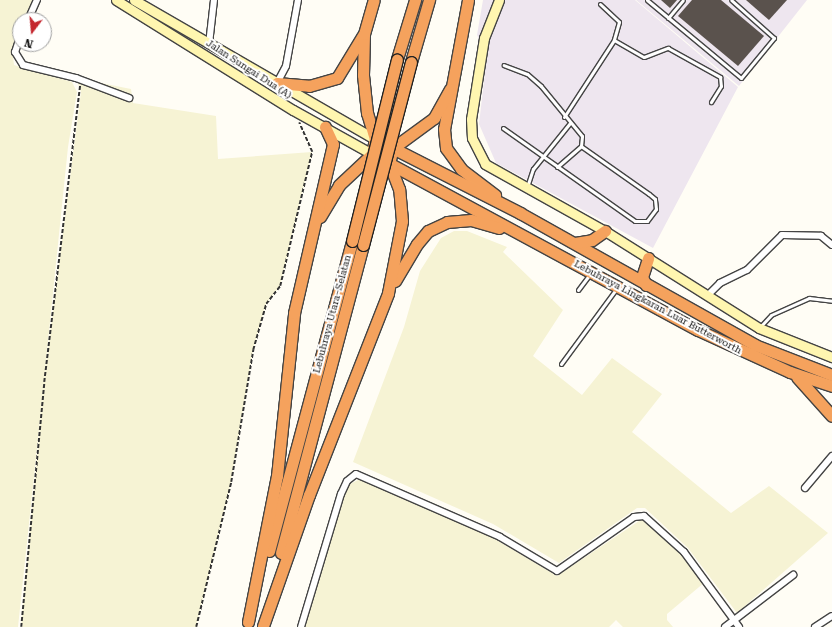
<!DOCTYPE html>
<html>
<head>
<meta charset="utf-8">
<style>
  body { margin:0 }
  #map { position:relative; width:832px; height:627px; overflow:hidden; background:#fffdf5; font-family:"Roboto Serif",serif }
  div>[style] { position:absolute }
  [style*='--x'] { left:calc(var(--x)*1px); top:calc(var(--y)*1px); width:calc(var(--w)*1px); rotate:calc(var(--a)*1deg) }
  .industrial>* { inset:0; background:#eee6ef }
  .farmland>* { inset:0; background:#f6f3d4 }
  .building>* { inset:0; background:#5a524d }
  .path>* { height:1.5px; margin-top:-0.75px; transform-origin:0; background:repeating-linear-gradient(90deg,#333 0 4px,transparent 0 6px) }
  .roads { filter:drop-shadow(1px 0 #444) drop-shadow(-1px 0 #444) drop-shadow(0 1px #444) drop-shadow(0 -1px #444) }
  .service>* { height:3px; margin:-1.5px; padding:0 1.5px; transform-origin:1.5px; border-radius:1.5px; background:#fff }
  .minor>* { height:6px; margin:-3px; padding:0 3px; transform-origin:3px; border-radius:3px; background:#fff }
  .secondary>* { height:9px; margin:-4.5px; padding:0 4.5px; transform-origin:4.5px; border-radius:4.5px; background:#fff6b0 }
  .motorway>* { height:11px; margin:-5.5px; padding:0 5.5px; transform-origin:5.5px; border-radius:5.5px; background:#f5a25d }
  .bridges { filter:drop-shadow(1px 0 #222) drop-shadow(-1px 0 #222) drop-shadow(0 1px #222) drop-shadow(0 -1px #222) }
  .motorway-bridge>* { height:11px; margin:-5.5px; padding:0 5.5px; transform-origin:5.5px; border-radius:5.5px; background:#f5a25d }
  span { translate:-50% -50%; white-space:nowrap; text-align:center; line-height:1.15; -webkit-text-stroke:4px #fff; paint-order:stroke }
  .street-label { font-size:10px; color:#111 }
  .north { position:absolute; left:12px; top:12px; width:40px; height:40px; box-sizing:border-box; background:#fff; border:1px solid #a0a0a0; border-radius:50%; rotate:196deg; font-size:11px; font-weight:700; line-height:16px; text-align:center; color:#111 }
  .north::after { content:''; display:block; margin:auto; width:14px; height:18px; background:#c4262e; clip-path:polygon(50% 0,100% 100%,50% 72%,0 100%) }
</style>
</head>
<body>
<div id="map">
  <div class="industrial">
    <div style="clip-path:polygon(483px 0,635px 0,738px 87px,653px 248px,496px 163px,479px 124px,487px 55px,477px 35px)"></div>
    <div style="clip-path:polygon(636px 0,807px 0,739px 86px)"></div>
  </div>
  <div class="farmland">
    <div style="clip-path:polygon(0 0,34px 0,25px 20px,20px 20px,20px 31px,12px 49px,14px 65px,72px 82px,77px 92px,68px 147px,44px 380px,81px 92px,76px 78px,131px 89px,133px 103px,216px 116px,218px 159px,312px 152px,280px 286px,266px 304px,253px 350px,231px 482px,196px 627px,21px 627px,44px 382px,18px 627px,0 627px)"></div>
    <div style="clip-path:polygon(454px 231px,467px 231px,507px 247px,503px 252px,563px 310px,533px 356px,582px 395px,612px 358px,662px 394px,632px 432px,731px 513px,769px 486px,828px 533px,737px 613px,688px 548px,645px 508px,637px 508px,559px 563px,493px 524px,353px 462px,404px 327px,420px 271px,441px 238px)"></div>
    <div style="clip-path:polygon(362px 478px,495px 539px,557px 576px,642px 519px,683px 554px,705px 582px,667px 614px,667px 620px,673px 627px,623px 627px,616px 620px,609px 627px,303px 627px,348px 485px)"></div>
  </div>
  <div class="building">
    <div style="clip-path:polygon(661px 0,677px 0,670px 8px)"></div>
    <div style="clip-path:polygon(692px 0,721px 0,764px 36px,738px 66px,678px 16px)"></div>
    <div style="clip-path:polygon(746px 0,787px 0,769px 20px)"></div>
  </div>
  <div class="path">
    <div style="--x:21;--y:627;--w:246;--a:-84.6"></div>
    <div style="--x:44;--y:382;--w:298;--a:-83.1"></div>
    <div style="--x:196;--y:627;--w:149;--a:-76.4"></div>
    <div style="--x:231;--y:482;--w:134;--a:-80.5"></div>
    <div style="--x:253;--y:350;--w:48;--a:-74.2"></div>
    <div style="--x:266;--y:304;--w:23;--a:-52"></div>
    <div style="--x:280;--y:286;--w:138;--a:-76.6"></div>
    <div style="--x:312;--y:152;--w:32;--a:-114"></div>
  </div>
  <div class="roads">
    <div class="service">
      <div style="--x:647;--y:0;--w:122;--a:39.7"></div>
      <div style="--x:741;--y:78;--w:52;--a:-50.5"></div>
      <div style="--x:774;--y:38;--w:57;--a:-138.5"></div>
      <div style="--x:600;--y:4;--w:26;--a:43"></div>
      <div style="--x:619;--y:22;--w:19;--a:106"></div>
      <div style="--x:668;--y:18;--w:23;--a:-50"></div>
      <div style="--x:564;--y:117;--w:92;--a:-57"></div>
      <div style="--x:614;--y:40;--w:34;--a:30"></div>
      <div style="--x:644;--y:57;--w:26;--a:-21"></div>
      <div style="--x:668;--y:48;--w:60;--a:29.1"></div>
      <div style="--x:720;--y:77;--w:9;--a:84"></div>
      <div style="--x:721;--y:86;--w:19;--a:122"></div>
      <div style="--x:503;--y:128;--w:161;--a:35.2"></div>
      <div style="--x:635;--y:221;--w:12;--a:0"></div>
      <div style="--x:647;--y:221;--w:15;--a:-53"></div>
      <div style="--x:656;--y:209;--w:10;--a:-96"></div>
      <div style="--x:655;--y:199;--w:8;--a:-140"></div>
      <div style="--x:649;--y:194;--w:83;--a:-144.8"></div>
      <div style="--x:581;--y:146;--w:10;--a:-84"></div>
      <div style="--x:582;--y:136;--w:65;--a:-129.4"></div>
      <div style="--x:541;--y:86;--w:18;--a:-139"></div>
      <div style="--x:527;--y:74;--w:25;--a:-159"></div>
      <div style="--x:557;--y:167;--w:32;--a:-41"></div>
      <div style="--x:527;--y:187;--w:19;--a:-72"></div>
      <div style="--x:533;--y:169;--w:59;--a:-51.2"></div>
      <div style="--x:578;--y:290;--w:20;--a:-53"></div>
      <div style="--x:760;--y:327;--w:16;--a:-47"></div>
      <div style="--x:771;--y:315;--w:42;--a:-24.1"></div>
      <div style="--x:809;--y:298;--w:23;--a:7"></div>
      <div style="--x:561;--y:364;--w:93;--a:-53.7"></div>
    </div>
    <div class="minor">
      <div style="--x:28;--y:20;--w:22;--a:-66"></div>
      <div style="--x:20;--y:37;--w:16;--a:108"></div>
      <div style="--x:15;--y:52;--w:15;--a:58"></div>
      <div style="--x:23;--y:65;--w:55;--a:13.8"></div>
      <div style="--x:76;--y:78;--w:57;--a:20.7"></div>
      <div style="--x:209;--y:44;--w:44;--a:-83.5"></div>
      <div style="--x:277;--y:83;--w:19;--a:-62"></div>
      <div style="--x:286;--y:66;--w:67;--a:-79.7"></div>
      <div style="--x:707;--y:296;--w:18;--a:-45"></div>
      <div style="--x:720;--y:283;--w:30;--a:-26"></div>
      <div style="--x:747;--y:270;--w:49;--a:-45"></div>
      <div style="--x:782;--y:235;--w:39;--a:1"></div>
      <div style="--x:821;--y:236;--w:14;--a:39"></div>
      <div style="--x:805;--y:488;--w:42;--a:-49.8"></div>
      <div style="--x:301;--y:627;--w:139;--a:-73.3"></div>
      <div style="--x:341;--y:494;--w:14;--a:-65"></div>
      <div style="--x:347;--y:481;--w:11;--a:-38"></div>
      <div style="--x:356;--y:474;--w:157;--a:23.6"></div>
      <div style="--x:500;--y:537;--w:66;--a:30.8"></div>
      <div style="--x:557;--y:571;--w:94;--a:-35"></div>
      <div style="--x:634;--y:517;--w:10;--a:-6"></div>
      <div style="--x:644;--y:516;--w:54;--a:42"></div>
      <div style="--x:684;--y:552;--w:93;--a:53.7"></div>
      <div style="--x:725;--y:627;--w:86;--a:-37.4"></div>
      <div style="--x:815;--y:627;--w:20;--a:-33"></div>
    </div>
    <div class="secondary">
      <div style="--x:116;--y:0;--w:208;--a:31.9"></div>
      <div style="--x:293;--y:110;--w:90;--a:29.1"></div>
      <div style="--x:134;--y:0;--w:278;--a:30"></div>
      <div style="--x:499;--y:0;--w:41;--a:111.5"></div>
      <div style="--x:484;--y:38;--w:82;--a:99.1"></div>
      <div style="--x:471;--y:119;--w:19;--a:87"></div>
      <div style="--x:472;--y:138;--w:29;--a:63"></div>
      <div style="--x:485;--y:164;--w:137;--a:29.2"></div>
      <div style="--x:605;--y:231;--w:182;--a:32.2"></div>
      <div style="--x:759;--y:328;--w:79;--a:21.7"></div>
    </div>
    <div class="motorway">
      <div style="--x:468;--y:0;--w:131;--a:100.5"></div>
      <div style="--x:444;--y:129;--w:19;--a:84"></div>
      <div style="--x:446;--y:148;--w:26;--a:54"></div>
      <div style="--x:461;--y:169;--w:43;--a:37.4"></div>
      <div style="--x:397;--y:59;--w:62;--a:-73"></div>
      <div style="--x:411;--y:62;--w:65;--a:-73.8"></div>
      <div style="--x:277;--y:83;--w:32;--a:5"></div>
      <div style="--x:309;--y:86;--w:29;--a:-16"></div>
      <div style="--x:337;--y:78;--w:50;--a:-58.8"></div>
      <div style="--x:375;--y:139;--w:163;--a:27"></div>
      <div style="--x:520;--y:213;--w:270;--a:29.3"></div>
      <div style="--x:755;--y:345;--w:83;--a:21.3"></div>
      <div style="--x:372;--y:154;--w:370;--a:28.4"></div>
      <div style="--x:698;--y:330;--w:101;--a:24.5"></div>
      <div style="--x:790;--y:372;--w:44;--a:18.4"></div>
      <div style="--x:320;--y:217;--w:37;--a:-59"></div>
      <div style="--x:339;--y:185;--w:45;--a:-43.2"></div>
      <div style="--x:372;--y:154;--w:15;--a:-79"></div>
      <div style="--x:375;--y:139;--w:27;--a:-107"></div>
      <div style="--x:367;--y:113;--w:38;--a:-96"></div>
      <div style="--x:363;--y:75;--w:41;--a:-88.6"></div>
      <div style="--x:364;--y:34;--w:35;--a:-74"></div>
      <div style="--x:575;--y:243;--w:17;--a:-10"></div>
      <div style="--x:592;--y:240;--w:16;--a:-35"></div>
      <div style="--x:395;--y:281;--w:43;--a:-59.3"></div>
      <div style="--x:417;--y:244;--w:17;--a:-50"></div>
      <div style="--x:428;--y:231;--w:21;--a:-25"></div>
      <div style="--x:447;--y:222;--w:24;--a:-5"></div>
      <div style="--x:471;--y:220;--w:29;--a:16"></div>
      <div style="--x:646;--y:285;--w:9;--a:-117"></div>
      <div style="--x:642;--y:277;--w:20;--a:-72"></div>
      <div style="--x:797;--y:377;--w:52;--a:48.1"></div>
      <div style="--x:269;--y:551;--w:321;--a:-75"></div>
      <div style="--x:281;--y:553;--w:319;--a:-75.1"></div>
      <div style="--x:248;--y:622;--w:149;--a:-78.8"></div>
      <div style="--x:277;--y:476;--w:164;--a:-84"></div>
      <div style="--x:294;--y:313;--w:173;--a:-77"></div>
      <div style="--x:333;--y:144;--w:19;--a:-115"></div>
      <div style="--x:263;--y:626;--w:139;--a:-70.7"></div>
      <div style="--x:309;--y:495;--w:217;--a:-68.6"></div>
      <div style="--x:388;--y:293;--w:73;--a:-79"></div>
      <div style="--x:402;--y:221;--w:32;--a:-95"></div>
      <div style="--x:399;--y:189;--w:28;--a:-111"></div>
      <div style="--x:389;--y:163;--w:16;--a:-75"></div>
      <div style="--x:393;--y:148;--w:51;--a:-36.2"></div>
      <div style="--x:434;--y:118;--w:33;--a:-61"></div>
    </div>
  </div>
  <div class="bridges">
    <div class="motorway-bridge">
      <div style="--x:352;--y:241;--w:187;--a:-76.1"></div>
      <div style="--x:363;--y:245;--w:189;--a:-75.3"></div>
    </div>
  </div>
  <div class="street-label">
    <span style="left:249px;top:69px;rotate:33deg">Jalan Sungai Dua (A)</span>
    <span style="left:658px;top:307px;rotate:28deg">Lebuhraya Lingkaran Luar Butterworth</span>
    <span style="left:332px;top:314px;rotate:-75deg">Lebuhraya Utara–Selatan</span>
  </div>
  <div class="north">N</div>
</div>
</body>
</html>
